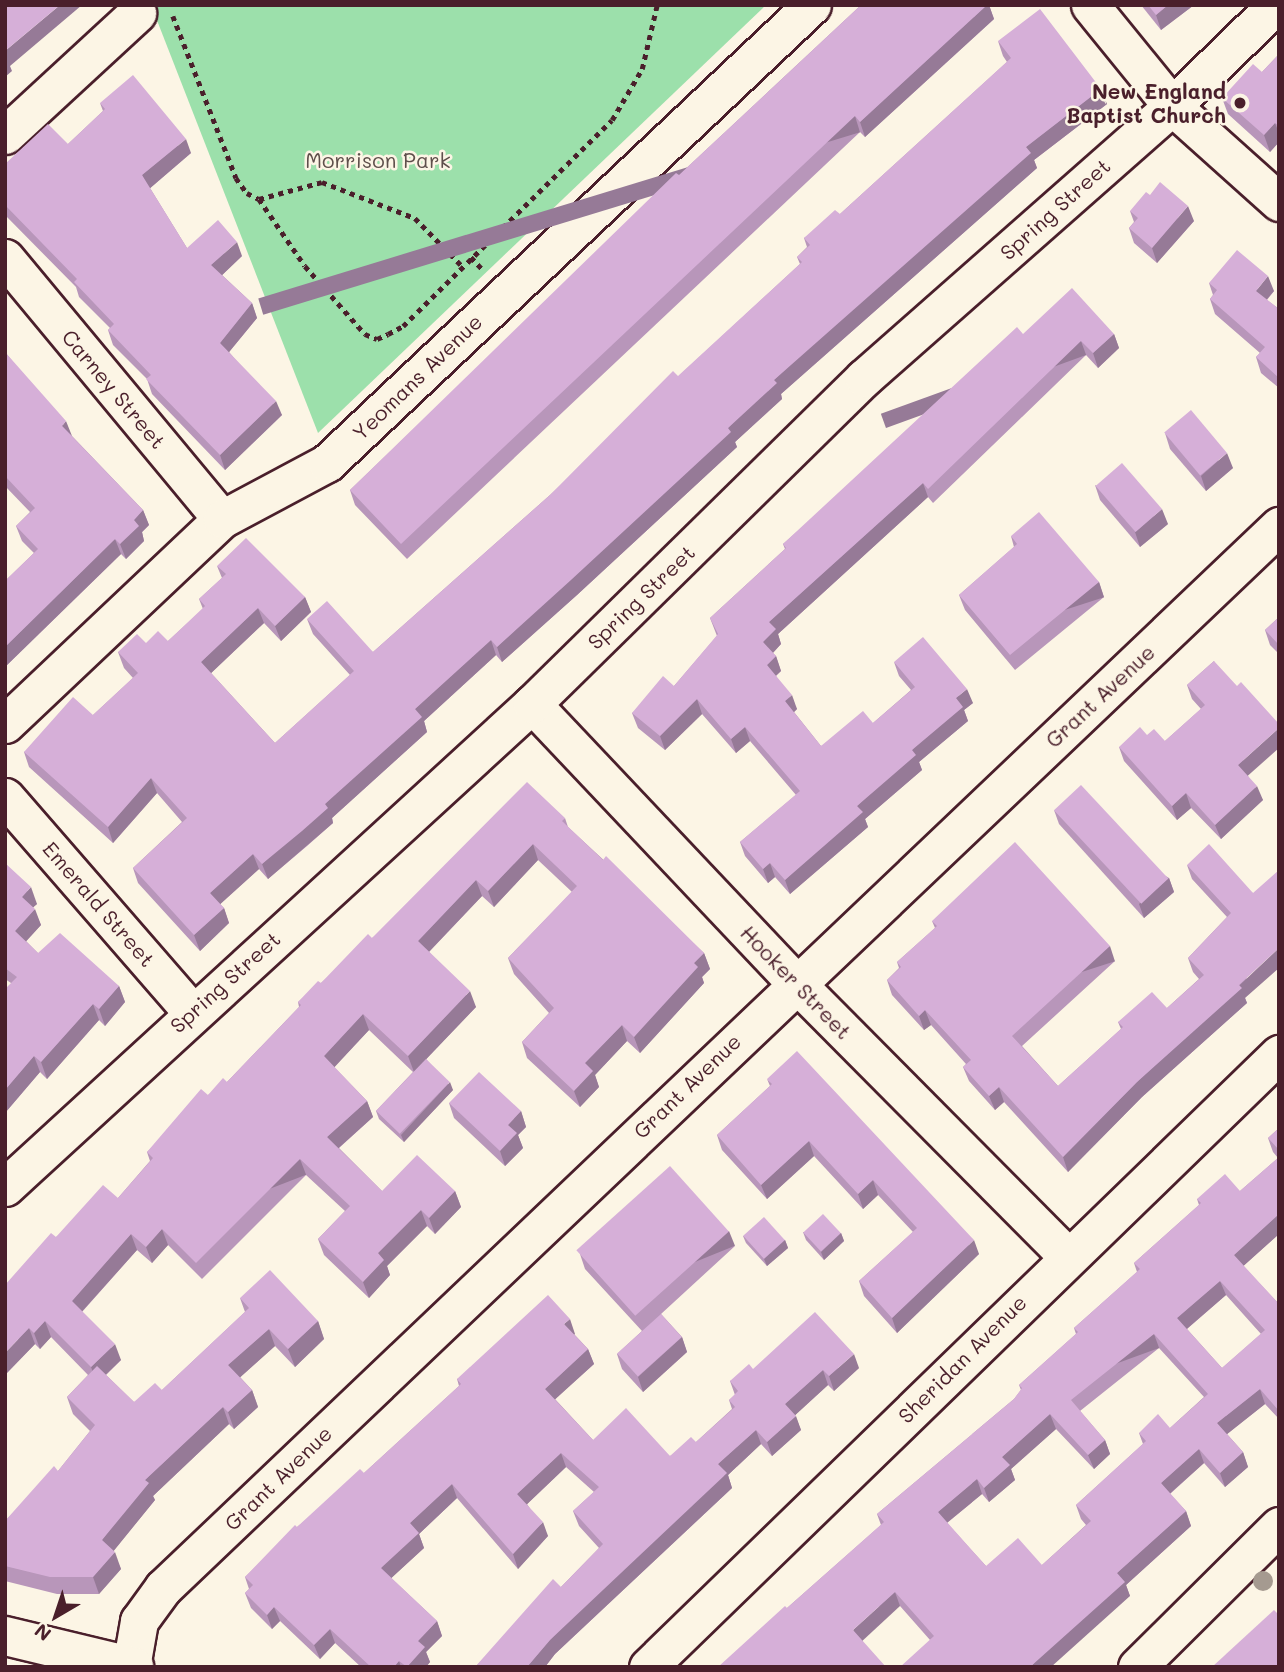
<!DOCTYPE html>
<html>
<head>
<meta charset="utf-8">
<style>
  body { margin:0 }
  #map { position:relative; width:1284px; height:1672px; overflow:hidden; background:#fcf5e5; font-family:Mali,sans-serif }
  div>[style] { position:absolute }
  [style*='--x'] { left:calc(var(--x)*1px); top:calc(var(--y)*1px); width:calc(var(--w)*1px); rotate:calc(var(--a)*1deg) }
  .green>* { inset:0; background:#9ce0ab }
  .path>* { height:4.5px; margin-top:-2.25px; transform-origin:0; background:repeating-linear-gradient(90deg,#4a1f2b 0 5px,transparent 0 10px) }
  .roads { filter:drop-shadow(2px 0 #4a1f2b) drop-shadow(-2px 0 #4a1f2b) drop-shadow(0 2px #4a1f2b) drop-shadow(0 -2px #4a1f2b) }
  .minor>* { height:37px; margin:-18.5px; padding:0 18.5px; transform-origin:18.5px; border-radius:18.5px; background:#fcf5e5 }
  .major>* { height:38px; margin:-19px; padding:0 19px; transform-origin:19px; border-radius:19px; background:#fcf5e5 }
  .trees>* { width:20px; height:20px; margin:-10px; border-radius:50%; background:#a59a90 }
  .wall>* { inset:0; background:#b896ba }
  .shaded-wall>* { inset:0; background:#967a97; transform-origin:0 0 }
  .building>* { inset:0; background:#d6afd8; transform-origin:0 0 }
  .dots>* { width:19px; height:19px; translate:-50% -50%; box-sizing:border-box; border:4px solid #fcf5e5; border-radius:50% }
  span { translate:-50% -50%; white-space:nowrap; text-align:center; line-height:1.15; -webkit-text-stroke:5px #fcf5e5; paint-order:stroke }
  .poi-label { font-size:21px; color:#4a1f2b; font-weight:700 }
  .right { translate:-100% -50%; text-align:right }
  .park-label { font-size:21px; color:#5e4f4b }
  .street-label { font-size:21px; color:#4a1f2b }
  .frame { position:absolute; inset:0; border:7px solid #4a1f2b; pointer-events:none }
  .north { position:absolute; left:21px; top:1581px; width:70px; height:70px; -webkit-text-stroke:5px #fcf5e5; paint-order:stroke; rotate:219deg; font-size:19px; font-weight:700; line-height:28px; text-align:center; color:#4a1f2b }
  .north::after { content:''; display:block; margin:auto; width:24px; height:32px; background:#4a1f2b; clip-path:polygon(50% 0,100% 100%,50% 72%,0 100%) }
</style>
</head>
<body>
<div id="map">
  <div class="green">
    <div style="clip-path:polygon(151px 5px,766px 5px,318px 433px)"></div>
  </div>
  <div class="path">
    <div style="--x:173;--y:16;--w:174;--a:68.7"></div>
    <div style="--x:236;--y:178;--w:19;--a:54"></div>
    <div style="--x:247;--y:193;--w:13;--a:27"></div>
    <div style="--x:259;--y:199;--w:65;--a:-15.1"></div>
    <div style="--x:322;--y:182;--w:100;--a:21.2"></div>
    <div style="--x:415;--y:218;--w:67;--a:45.6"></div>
    <div style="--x:259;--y:199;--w:81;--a:55.5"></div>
    <div style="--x:305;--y:266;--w:91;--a:48.6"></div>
    <div style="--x:365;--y:334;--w:13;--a:23"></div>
    <div style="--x:377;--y:339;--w:12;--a:-24"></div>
    <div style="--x:388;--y:334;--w:17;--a:-28"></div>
    <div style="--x:403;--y:326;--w:293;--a:-44.6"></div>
    <div style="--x:612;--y:120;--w:59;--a:-59.5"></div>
    <div style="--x:642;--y:69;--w:66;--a:-76.8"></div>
    <div style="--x:471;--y:257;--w:16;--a:47"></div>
  </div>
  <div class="roads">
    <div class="minor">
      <div style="--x:1090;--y:5;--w:130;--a:50.9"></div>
      <div style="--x:1172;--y:106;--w:144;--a:41.9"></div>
      <div style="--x:5;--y:135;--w:180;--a:-42.7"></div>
      <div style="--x:5;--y:258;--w:339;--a:50.3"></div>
      <div style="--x:532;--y:704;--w:383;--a:46.6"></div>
      <div style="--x:795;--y:982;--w:385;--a:45.2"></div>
      <div style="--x:5;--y:724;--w:299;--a:-43.4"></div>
      <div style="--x:222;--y:519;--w:119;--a:-28.1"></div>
      <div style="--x:327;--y:463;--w:667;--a:-43.36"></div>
      <div style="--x:5;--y:797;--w:285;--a:49"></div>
      <div style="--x:5;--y:1187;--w:715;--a:-42.51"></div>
      <div style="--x:532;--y:704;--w:465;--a:-44.5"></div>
      <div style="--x:864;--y:378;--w:411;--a:-41.4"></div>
      <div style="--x:1172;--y:106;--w:145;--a:-44.2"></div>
      <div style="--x:131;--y:1667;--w:47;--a:-80.1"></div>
      <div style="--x:139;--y:1621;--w:41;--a:-54"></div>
      <div style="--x:163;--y:1588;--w:1541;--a:-43.58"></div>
      <div style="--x:648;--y:1667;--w:880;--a:-44.17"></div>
      <div style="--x:1137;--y:1667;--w:200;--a:-44.8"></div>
    </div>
    <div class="major">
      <div style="--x:5;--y:1636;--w:133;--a:13.5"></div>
    </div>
  </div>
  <div class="trees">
    <div style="left:1263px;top:1581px"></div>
  </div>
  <div class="wall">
    <div style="clip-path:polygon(861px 5px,989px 5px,994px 19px,865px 137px,860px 132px,407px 559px,355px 505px,350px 490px,679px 175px)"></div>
    <div style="clip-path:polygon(1141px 5px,1194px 5px,1161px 30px)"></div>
    <div style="clip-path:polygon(998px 41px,1107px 104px,1034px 160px,1037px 168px,781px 394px,782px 399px,735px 442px,737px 447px,577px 595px,502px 662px,496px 655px,424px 721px,427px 732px,332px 818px,333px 823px,307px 846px,268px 879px,259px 869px,220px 904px,224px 908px,229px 923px,200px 951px,138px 883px,133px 868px,182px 822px,157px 793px,113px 843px,29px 767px,24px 752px,93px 715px,133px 678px,124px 668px,118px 652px,146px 643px,168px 641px,203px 609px,199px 599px,222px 578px,217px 566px,305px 597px,311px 612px,281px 641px,264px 623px,211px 673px,275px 743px,350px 675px,313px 634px,307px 619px,373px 652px,550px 495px,800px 264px,797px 257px,807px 247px,804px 238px,840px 214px,1007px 62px,1003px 56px)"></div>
    <div style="clip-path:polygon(1279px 54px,1279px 142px,1270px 152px,1228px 114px,1222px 98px,1262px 72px)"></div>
    <div style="clip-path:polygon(100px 103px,191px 153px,150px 188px,187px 248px,242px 256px,222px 275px,252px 303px,257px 318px,229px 352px,282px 415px,225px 470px,152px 394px,147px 379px,113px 345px,108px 330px,110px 328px,79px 297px,76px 287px,5px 215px,5px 164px,68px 144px,103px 111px)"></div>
    <div style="clip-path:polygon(1130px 211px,1194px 221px,1157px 263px,1134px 243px,1129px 228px,1134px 222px)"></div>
    <div style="clip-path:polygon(1209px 283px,1274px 291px,1267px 300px,1279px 309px,1279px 388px,1261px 373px,1256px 357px,1260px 353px,1215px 314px,1210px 299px,1213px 295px)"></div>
    <div style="clip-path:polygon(1023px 334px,1114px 334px,1119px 348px,1098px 368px,1086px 355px,933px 503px,928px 497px,778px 634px,781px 644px,773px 653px,776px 656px,781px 671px,776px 676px,797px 709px,794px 712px,821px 746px,873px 723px,911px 690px,899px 676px,894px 662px,973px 703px,964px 710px,968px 721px,919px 762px,922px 770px,865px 819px,868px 827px,790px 894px,775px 877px,768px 883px,745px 856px,740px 842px,796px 795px,750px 741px,736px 753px,702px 714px,665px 750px,638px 728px,632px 713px,674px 686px,717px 636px,710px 618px,785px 549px,783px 544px)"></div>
    <div style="clip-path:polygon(5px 352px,72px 436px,143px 510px,149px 525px,142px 532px,144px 541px,126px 559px,121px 554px,5px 667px,5px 581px,34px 553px,22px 541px,16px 526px,30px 512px,5px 486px)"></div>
    <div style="clip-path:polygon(1165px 433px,1233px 468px,1206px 491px,1170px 449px)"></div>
    <div style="clip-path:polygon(1095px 485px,1168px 524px,1140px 547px,1100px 500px)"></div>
    <div style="clip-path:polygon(1011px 536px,1099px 582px,1104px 597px,1015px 670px,965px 610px,959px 595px,1014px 547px)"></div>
    <div style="clip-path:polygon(1279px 617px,1279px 654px,1270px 645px,1265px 630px)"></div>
    <div style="clip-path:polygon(1214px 661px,1248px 776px,1263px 800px,1221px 839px,1191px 808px,1177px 820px,1124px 761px,1119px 747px,1165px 741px,1201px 709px,1192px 699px,1187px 685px)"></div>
    <div style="clip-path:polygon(1054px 810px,1169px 878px,1174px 892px,1144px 918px,1059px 824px)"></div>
    <div style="clip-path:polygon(565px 818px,568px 827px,704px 953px,710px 969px,702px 977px,704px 983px,640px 1053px,627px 1041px,595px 1075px,599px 1087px,580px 1107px,527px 1058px,522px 1042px,549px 1013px,514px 974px,508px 958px,572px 892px,538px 860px,494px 907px,482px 896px,429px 952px,476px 1007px,426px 1059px,453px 1090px,404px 1142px,379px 1119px,376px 1111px,413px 1072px,369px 1030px,334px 1067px,367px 1101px,373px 1117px,339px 1148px,382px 1191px,455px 1191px,461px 1207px,435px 1234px,427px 1226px,387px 1266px,390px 1275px,369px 1298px,324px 1255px,318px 1239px,345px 1211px,306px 1175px,202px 1279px,168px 1245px,152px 1263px,137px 1250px,82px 1312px,121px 1360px,106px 1375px,134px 1402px,162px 1390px,245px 1312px,240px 1298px,318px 1321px,324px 1339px,295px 1367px,275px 1346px,240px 1377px,252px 1390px,258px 1407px,234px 1429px,229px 1424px,153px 1496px,155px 1500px,113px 1551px,121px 1569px,99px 1594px,57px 1594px,5px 1581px,5px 1521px,58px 1471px,90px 1431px,73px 1414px,67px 1397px,88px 1375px,51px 1337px,40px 1349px,35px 1344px,5px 1375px,56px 1237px,118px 1198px,150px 1161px,147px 1152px,208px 1095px,227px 1082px,299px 1007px,298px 1002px,321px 983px,372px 938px)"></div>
    <div style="clip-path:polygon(5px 863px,37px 904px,33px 907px,41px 925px,26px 941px,38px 953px,119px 986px,125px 1002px,105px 1026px,99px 1020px,47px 1079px,40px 1072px,5px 1113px,11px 983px,5px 979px)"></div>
    <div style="clip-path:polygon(1187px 865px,1253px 893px,1245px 998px,1247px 1003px,1142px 1097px,1068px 1172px,1004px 1102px,995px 1110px,969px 1081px,963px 1067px,966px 1064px,931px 1025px,924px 1030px,892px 995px,887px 980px,899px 968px,897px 962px,935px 928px,932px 921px,1115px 961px,1022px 1046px,1058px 1086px,1121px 1029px,1118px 1022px,1167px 1008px,1199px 979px,1193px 972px,1188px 958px,1227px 917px,1192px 879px)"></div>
    <div style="clip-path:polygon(767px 1079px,979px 1254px,897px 1333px,864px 1296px,859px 1281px,913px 1232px,878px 1195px,863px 1209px,814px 1156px,767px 1199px,722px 1150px,717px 1135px,770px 1086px)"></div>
    <div style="clip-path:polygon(449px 1103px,521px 1111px,526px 1127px,518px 1135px,523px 1148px,505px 1166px,454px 1118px)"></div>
    <div style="clip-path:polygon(evenodd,1279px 1128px,1279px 1234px,1243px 1266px,1279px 1304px,1279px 1419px,1265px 1404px,1227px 1434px,1243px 1452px,1248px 1467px,1225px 1487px,1204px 1463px,1170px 1494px,1186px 1511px,1191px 1526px,1126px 1585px,1130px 1596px,930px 1640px,900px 1606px,787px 1608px,881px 1525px,877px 1514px,1014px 1399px,1021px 1390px,1019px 1385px,1076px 1334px,1074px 1328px,1137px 1272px,1134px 1263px,1199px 1205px,1197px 1199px,1240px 1191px,1278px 1158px,1273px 1152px,1268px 1138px,1279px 1128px,1226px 1295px,1261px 1334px,1222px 1368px,1187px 1329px,1226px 1295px,1279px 1128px,1159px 1348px,1204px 1397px,1170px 1428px,1139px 1433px,1143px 1444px,1076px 1505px,1081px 1519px,1086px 1525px,1042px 1565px,986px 1566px,947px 1523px,982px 1494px,989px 1502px,1015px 1480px,1011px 1469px,1056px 1429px,1094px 1469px,1110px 1454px,1105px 1440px,1080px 1411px,1159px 1348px)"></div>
    <div style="clip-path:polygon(803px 1232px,841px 1233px,844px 1241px,824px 1260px,806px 1240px)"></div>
    <div style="clip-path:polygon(743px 1236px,785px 1240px,788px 1248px,767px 1266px,746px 1243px)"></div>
    <div style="clip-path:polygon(735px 1246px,661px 1314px,682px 1337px,687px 1352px,643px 1392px,622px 1369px,617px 1354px,642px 1331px,585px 1269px,580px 1254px)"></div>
    <div style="clip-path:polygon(574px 1334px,588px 1349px,594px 1364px,555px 1399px,593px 1440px,670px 1456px,696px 1442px,732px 1409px,729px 1400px,735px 1395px,730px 1381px,753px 1369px,859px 1368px,834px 1391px,828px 1385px,795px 1415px,801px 1430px,772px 1456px,761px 1444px,728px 1475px,732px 1488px,555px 1654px,545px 1667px,475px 1667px,561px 1587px,599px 1548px,579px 1526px,573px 1511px,594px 1492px,566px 1467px,527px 1504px,548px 1536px,518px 1569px,457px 1498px,419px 1534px,424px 1548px,391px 1578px,437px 1621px,442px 1636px,426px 1652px,430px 1662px,426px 1667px,361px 1667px,335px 1643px,320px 1659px,280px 1621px,272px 1629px,251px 1608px,245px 1593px,249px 1589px,245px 1577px,297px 1527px,364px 1473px,459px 1386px,457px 1379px)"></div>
  </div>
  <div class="shaded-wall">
    <div style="clip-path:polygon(60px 5px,82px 5px,10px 66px,12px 71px,5px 77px,5px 51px)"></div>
    <div style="clip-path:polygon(987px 5px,989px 5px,994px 19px,865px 137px,860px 122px)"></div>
    <div style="clip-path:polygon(1168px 5px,1194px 5px,1161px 30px,1156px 15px)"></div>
    <div style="clip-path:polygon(1101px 89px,1107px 104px,1034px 160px,1037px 168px,781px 394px,782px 399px,735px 442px,737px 447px,577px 595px,502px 662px,497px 647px,728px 428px,774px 380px,1026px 147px)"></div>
    <div style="left:855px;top:116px;width:17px;height:624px;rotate:73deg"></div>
    <div style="clip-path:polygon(1275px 123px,1279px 133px,1279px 142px,1270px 152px,1264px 135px)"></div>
    <div style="clip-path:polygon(186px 139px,191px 153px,148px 190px,142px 175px)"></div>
    <div style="clip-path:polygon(1188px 206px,1194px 221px,1157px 263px,1152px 248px)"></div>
    <div style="clip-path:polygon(237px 242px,242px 256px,217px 280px,211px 265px)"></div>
    <div style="clip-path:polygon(1268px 276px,1274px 291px,1261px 306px,1256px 291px)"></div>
    <div style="clip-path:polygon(252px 303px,257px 318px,225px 357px,220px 343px)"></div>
    <div style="clip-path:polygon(1114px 334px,1119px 348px,1098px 368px,1093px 353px)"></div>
    <div style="left:1081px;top:341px;width:15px;height:213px;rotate:70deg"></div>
    <div style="clip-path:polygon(276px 401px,282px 415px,225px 470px,220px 455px)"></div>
    <div style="clip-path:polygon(66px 421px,72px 436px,62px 426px)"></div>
    <div style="clip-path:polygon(1227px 453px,1233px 468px,1206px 491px,1201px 476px)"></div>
    <div style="clip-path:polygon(923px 483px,928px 497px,778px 634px,781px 644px,769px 657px,763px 642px,769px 622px)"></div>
    <div style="clip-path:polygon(1162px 509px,1168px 524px,1140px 547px,1135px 532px)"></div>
    <div style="clip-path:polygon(143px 510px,149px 525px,142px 532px,144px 541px,126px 559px,120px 544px,134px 520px)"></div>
    <div style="clip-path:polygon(115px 539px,121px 554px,5px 667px,5px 647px)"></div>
    <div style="left:1099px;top:582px;width:16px;height:115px;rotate:72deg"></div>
    <div style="clip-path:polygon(305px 597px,311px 612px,281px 641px,275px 626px)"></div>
    <div style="clip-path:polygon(258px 608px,264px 623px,207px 677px,201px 662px)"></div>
    <div style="clip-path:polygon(491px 640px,496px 655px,424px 721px,427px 732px,332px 818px,333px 823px,268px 879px,262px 864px,325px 804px,415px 709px)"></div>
    <div style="clip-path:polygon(776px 656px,781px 671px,772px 679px,767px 665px)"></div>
    <div style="clip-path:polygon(967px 689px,973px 703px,964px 710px,968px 721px,919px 762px,922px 770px,865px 819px,868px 827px,790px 894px,785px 880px,912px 750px,956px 698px)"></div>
    <div style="clip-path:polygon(792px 695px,797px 709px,790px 716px,785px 701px)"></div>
    <div style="clip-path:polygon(697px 699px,702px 714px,665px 750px,660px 736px)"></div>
    <div style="clip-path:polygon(745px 727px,750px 741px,736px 753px,731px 739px)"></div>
    <div style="clip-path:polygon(1279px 728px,1279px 748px,1243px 780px,1238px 765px)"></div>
    <div style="clip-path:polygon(151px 778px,157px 793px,113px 843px,108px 827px)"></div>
    <div style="clip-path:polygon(1257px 786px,1263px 800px,1221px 839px,1215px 825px)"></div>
    <div style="clip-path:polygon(1186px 793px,1191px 808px,1177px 820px,1172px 806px)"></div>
    <div style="clip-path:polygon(533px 844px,538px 860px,494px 907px,488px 891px)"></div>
    <div style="clip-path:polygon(253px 854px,259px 869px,216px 908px,210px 893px)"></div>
    <div style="clip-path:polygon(770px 863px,775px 877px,768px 883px,763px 869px)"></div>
    <div style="clip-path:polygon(1169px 878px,1174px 892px,1144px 918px,1139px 904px)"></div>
    <div style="clip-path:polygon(476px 880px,482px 896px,424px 957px,418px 941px)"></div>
    <div style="clip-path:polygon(31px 887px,37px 904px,27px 913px,22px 897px)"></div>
    <div style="clip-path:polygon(224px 908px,229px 923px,200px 951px,194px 935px)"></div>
    <div style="clip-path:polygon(35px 909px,41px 925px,21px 947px,15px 931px)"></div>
    <div style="left:1110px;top:946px;width:16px;height:133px;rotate:72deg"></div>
    <div style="clip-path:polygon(1279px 948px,1279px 968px,1245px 998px,1247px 1003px,1142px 1097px,1068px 1172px,1063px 1157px,1137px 1082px)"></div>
    <div style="clip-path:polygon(704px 953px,710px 969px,702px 977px,704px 983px,640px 1053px,634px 1037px,694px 963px)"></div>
    <div style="clip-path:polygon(119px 986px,125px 1002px,105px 1026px,99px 1009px)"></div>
    <div style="clip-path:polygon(470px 991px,476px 1007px,414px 1072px,408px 1056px)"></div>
    <div style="clip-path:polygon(93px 1004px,99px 1020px,47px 1079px,41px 1062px)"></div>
    <div style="clip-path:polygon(925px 1010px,931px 1025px,924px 1030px,919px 1016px)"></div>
    <div style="clip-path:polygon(363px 1014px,369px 1030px,330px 1072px,324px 1056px)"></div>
    <div style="clip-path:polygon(622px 1025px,627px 1041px,595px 1075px,599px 1087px,580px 1107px,574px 1091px,585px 1063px)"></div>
    <div style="clip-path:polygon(34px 1056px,40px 1072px,5px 1113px,5px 1090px)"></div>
    <div style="clip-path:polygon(450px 1082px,453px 1090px,404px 1142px,401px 1135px)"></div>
    <div style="clip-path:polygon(999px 1087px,1004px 1102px,995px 1110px,989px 1096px)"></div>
    <div style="clip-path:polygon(367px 1101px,373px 1117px,333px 1153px,327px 1137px)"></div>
    <div style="clip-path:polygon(521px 1111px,526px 1127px,518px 1135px,523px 1148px,505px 1166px,500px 1151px,508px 1125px)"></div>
    <div style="clip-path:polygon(809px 1141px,814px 1156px,767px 1199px,761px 1185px)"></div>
    <div style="left:300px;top:1159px;width:17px;height:147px;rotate:69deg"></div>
    <div style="clip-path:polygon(873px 1180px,878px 1195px,863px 1209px,858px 1194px)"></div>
    <div style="clip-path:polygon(455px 1191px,461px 1207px,435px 1234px,429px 1218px)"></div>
    <div style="clip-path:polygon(421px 1210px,427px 1226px,387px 1266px,390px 1275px,369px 1298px,363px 1282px,378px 1253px)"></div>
    <div style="clip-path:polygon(1279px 1214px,1279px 1234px,1239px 1270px,1234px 1255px)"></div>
    <div style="clip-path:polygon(162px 1229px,168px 1245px,152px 1263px,146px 1247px)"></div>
    <div style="left:729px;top:1231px;width:16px;height:125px;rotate:68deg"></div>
    <div style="clip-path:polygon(841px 1233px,844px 1241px,824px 1260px,821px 1252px)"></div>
    <div style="clip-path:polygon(131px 1234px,137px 1250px,77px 1317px,72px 1301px)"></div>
    <div style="clip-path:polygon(785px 1240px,788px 1248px,767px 1266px,764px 1259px)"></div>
    <div style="clip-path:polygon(974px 1240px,979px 1254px,897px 1333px,892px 1318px)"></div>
    <div style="clip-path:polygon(1220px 1281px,1226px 1295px,1182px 1333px,1177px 1318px)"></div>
    <div style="clip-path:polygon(570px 1319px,575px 1334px,570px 1338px,564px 1324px)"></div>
    <div style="clip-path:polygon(45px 1321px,51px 1337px,40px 1349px,34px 1333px)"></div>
    <div style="clip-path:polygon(318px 1321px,324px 1339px,295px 1367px,288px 1349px)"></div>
    <div style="clip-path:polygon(29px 1328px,35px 1344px,5px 1375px,5px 1353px)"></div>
    <div style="clip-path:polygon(269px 1329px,275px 1346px,235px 1382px,228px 1365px)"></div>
    <div style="left:1154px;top:1334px;width:15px;height:106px;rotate:70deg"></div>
    <div style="clip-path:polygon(682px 1337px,687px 1352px,643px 1392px,638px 1377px)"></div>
    <div style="clip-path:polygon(115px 1344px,121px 1360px,97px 1383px,91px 1367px)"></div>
    <div style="clip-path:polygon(588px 1349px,594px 1364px,550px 1404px,545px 1389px)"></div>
    <div style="clip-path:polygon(854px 1354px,859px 1368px,834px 1391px,829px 1376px)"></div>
    <div style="clip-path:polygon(823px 1370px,828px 1385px,791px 1419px,785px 1404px)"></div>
    <div style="clip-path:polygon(1260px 1389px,1265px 1404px,1222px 1438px,1217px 1423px)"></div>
    <div style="clip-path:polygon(252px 1390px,258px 1407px,234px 1429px,228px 1412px)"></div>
    <div style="clip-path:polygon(223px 1407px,229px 1424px,153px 1496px,155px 1500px,108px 1558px,102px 1540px,145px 1480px)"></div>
    <div style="clip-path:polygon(1050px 1414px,1056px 1429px,1011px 1469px,1015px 1480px,989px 1502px,984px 1488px,1002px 1457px)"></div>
    <div style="clip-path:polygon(796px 1416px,801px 1430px,772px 1456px,767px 1442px)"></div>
    <div style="clip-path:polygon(756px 1430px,761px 1444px,728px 1475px,732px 1488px,555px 1654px,545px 1667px,527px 1667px,550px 1640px,718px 1464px)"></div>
    <div style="clip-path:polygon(1105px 1440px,1110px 1454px,1094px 1469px,1088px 1455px)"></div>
    <div style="clip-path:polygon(1199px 1449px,1204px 1463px,1166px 1497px,1161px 1483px)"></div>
    <div style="clip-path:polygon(1243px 1452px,1248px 1467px,1225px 1487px,1220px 1473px)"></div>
    <div style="clip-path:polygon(561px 1453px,566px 1467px,522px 1509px,517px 1494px)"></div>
    <div style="clip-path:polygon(977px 1479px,982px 1494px,943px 1526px,938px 1512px)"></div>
    <div style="clip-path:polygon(452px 1484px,457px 1498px,419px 1534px,424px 1548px,386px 1583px,381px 1568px,410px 1523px)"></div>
    <div style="clip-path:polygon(1186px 1511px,1191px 1526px,1126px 1585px,1130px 1596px,1051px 1667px,1030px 1667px,1117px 1573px)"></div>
    <div style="clip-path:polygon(543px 1522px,548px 1536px,518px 1569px,513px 1554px)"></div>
    <div style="clip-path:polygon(115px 1552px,121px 1569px,99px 1594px,93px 1577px)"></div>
    <div style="clip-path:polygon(895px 1592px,900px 1606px,859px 1644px,853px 1630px)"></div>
    <div style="clip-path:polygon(274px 1607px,280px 1621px,272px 1629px,267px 1615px)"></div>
    <div style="clip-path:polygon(437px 1621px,442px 1636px,426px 1652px,430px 1662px,426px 1667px,407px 1667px,418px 1641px)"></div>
    <div style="clip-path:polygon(330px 1629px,335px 1643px,320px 1659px,314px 1645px)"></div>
    <div style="clip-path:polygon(399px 1661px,401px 1667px,394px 1667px)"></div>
  </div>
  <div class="building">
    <div style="clip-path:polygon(5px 5px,60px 5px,5px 51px)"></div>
    <div style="clip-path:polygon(861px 5px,987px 5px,860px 122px,855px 116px,401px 544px,350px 490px,676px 173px,679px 175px)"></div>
    <div style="clip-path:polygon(1148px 5px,1168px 5px,1156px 15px)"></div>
    <div style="clip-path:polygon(1040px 9px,1101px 89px,1026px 147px,1031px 153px,774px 380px,777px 383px,728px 428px,731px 432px,571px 580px,497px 647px,491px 640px,415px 709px,422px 717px,325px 804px,328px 808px,302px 831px,262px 864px,253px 854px,210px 893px,224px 908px,194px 935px,133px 868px,187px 818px,151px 778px,108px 827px,24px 752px,73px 697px,93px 715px,138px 673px,118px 652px,137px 634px,146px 643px,158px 631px,168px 641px,205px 606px,199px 599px,226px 574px,217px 566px,246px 538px,305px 597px,275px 626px,258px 608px,201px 662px,275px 743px,354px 671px,307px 619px,327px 601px,373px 652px,550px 495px,673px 371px,678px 376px,802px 262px,797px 257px,810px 245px,804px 238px,835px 210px,840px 214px,1011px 58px,998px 41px)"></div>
    <div style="clip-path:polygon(1279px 54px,1279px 126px,1275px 123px,1264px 135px,1222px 98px,1253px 64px,1262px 72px)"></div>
    <div style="clip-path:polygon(133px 75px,186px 139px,142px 175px,187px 248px,218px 220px,237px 242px,211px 265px,252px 303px,220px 343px,276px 401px,220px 455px,146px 379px,151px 375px,108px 330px,114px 324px,74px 282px,77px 279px,5px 205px,5px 164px,48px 124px,68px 144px,105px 109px,100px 103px)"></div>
    <div style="clip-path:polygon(1160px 182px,1188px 206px,1152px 248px,1129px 228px,1138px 218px,1130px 211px,1146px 192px,1150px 195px)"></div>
    <div style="clip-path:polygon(1237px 250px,1268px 276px,1256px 291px,1279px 309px,1279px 378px,1256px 357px,1265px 347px,1210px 299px,1217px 290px,1209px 283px)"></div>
    <div style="clip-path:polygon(1072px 288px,1114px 334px,1093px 353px,1081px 341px,928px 489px,923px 483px,769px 622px,776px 629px,763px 642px,776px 656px,767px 665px,792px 695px,785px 701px,821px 746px,863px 711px,873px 723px,915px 687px,894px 662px,923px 637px,967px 689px,956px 698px,963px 707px,912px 750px,916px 755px,857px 806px,863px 812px,785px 880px,770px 863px,763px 869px,740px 842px,800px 791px,745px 727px,731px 739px,697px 699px,660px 736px,632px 713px,663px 676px,674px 686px,718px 634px,710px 618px,786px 548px,783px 544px,1017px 327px,1023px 334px)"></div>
    <div style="clip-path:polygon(5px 352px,66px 421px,62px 426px,143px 510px,134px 520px,139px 526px,120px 544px,115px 539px,5px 647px,5px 581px,38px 549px,16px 526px,35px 508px,5px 476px)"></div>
    <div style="left:1191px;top:410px;width:56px;height:35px;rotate:50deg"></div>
    <div style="left:1122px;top:463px;width:61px;height:35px;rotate:49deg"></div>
    <div style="clip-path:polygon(1039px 512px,1099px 582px,1010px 655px,959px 595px,1017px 544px,1011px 536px)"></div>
    <div style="clip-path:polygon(1279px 617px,1279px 645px,1265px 630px)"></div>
    <div style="clip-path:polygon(1214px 661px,1237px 686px,1241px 682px,1279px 724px,1279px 728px,1238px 765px,1257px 786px,1215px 825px,1186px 793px,1172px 806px,1119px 747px,1140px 727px,1147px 735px,1154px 729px,1165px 741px,1205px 705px,1187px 685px)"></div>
    <div style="clip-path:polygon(527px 782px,565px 818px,562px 821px,603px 860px,606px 856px,704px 953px,694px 963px,698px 967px,634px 1037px,622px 1025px,585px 1063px,593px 1071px,574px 1091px,522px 1042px,554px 1008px,508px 958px,577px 886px,533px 844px,488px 891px,476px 880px,418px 941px,470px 991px,408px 1056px,363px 1014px,324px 1056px,367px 1101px,327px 1137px,382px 1191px,417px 1155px,455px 1191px,429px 1218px,421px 1210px,378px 1253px,384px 1260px,363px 1282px,318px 1239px,350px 1206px,300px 1159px,196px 1263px,162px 1229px,146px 1247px,131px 1234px,72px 1301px,115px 1344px,91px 1367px,45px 1321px,34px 1333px,29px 1328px,5px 1353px,5px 1285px,51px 1233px,56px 1237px,103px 1185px,118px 1198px,153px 1158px,147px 1152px,201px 1089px,208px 1095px,223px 1078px,227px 1082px,301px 1005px,298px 1002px,318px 981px,321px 983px,368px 934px,372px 938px)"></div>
    <div style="left:1081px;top:785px;width:128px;height:37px;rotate:47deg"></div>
    <div style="clip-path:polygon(1015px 842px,1110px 946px,1012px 1036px,1058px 1086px,1123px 1027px,1118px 1022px,1152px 992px,1167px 1008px,1204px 975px,1188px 958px,1231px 913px,1187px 865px,1209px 844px,1253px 893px,1279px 870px,1279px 948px,1239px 985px,1242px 988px,1137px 1082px,1063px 1157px,999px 1087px,989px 1096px,963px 1067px,971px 1060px,925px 1010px,919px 1016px,887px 980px,901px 967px,897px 962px,937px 926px,932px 921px)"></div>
    <div style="clip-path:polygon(5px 863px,31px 887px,22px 897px,35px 909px,15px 931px,38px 953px,60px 933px,119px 986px,99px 1009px,93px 1004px,41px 1062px,34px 1056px,5px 1090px,5px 989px,17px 977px,5px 968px)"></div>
    <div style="clip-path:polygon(797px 1051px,974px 1240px,892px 1318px,859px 1281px,917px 1228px,873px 1180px,858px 1194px,809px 1141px,761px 1185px,717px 1135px,772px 1084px,767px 1079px)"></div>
    <div style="left:426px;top:1059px;width:33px;height:72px;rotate:44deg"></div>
    <div style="clip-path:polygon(479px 1072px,521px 1111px,508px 1125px,517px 1133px,500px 1151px,449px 1103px)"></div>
    <div style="clip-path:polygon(1279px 1128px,1279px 1150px,1268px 1138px)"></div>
    <div style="clip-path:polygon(evenodd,1279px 1157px,1279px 1214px,1234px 1255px,1279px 1304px,1279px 1411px,1260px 1389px,1217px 1423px,1243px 1452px,1220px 1473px,1199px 1449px,1161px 1483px,1186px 1511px,1117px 1573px,1125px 1582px,1030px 1667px,900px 1667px,934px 1636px,895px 1592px,853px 1630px,886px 1667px,718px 1667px,785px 1606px,787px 1608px,884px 1522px,877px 1514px,1014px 1399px,1022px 1388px,1019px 1385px,1078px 1332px,1074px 1328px,1140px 1269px,1134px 1263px,1201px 1203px,1197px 1199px,1225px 1174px,1240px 1191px,1279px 1157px,1220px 1281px,1265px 1330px,1222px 1368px,1177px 1318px,1220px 1281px,1279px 1157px,1154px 1334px,1208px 1394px,1170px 1428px,1158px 1414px,1139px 1433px,1146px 1441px,1076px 1505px,1091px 1521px,1042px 1565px,1018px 1538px,986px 1566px,938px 1512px,977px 1479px,984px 1488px,1010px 1465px,1002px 1457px,1050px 1414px,1088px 1455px,1105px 1440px,1071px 1400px,1154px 1334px)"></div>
    <div style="left:670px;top:1166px;width:88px;height:126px;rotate:48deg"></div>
    <div style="left:823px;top:1214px;width:26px;height:27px;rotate:47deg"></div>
    <div style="left:764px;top:1217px;width:31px;height:28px;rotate:48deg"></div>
    <div style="clip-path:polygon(270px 1270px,318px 1321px,288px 1349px,269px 1329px,228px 1365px,252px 1390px,228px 1412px,223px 1407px,145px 1480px,149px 1483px,102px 1540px,115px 1552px,93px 1577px,50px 1577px,5px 1566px,5px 1521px,54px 1466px,58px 1471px,95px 1425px,67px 1397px,97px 1366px,134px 1402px,155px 1383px,162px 1390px,249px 1308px,240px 1298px)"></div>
    <div style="clip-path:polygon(548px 1295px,570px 1319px,564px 1324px,588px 1349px,545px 1389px,593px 1440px,626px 1408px,670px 1456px,691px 1437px,696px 1442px,735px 1407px,729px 1400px,738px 1391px,730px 1381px,749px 1364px,753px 1369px,815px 1312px,854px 1354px,829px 1376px,823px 1370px,785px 1404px,796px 1416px,767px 1442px,756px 1430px,718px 1464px,727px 1473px,550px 1640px,527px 1667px,475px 1667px,553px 1579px,561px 1587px,603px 1544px,573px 1511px,599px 1487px,561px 1453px,517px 1494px,543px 1522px,513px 1554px,452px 1484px,410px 1523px,419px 1533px,381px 1568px,437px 1621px,418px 1641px,425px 1647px,407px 1667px,399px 1661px,394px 1667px,371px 1667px,330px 1629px,314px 1645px,274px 1607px,267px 1615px,245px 1593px,253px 1585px,245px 1577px,295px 1525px,297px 1527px,360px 1469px,364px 1473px,461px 1384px,457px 1379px)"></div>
    <div style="left:661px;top:1314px;width:31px;height:59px;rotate:48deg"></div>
    <div style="clip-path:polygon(1274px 1610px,1279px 1615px,1279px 1667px,1212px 1667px)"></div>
  </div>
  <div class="dots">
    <div style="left:1240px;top:103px;background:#4a1f2b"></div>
  </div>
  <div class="poi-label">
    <span class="right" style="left:1226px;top:103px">New England<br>Baptist Church</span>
  </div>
  <div class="park-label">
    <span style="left:378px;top:160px">Morrison Park</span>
  </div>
  <div class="street-label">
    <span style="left:1055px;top:209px;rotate:-42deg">Spring Street</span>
    <span style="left:417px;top:377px;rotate:-44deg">Yeomans Avenue</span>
    <span style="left:114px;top:389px;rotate:50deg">Carney Street</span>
    <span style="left:641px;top:597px;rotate:-44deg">Spring Street</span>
    <span style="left:1100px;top:696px;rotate:-43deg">Grant Avenue</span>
    <span style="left:99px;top:904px;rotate:49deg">Emerald Street</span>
    <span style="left:225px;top:982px;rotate:-42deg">Spring Street</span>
    <span style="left:796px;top:982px;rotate:46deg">Hooker Street</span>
    <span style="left:687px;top:1086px;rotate:-44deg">Grant Avenue</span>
    <span style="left:962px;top:1359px;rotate:-45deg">Sheridan Avenue</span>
    <span style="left:278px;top:1478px;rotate:-44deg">Grant Avenue</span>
  </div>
  <div class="frame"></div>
  <div class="north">N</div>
</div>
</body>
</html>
